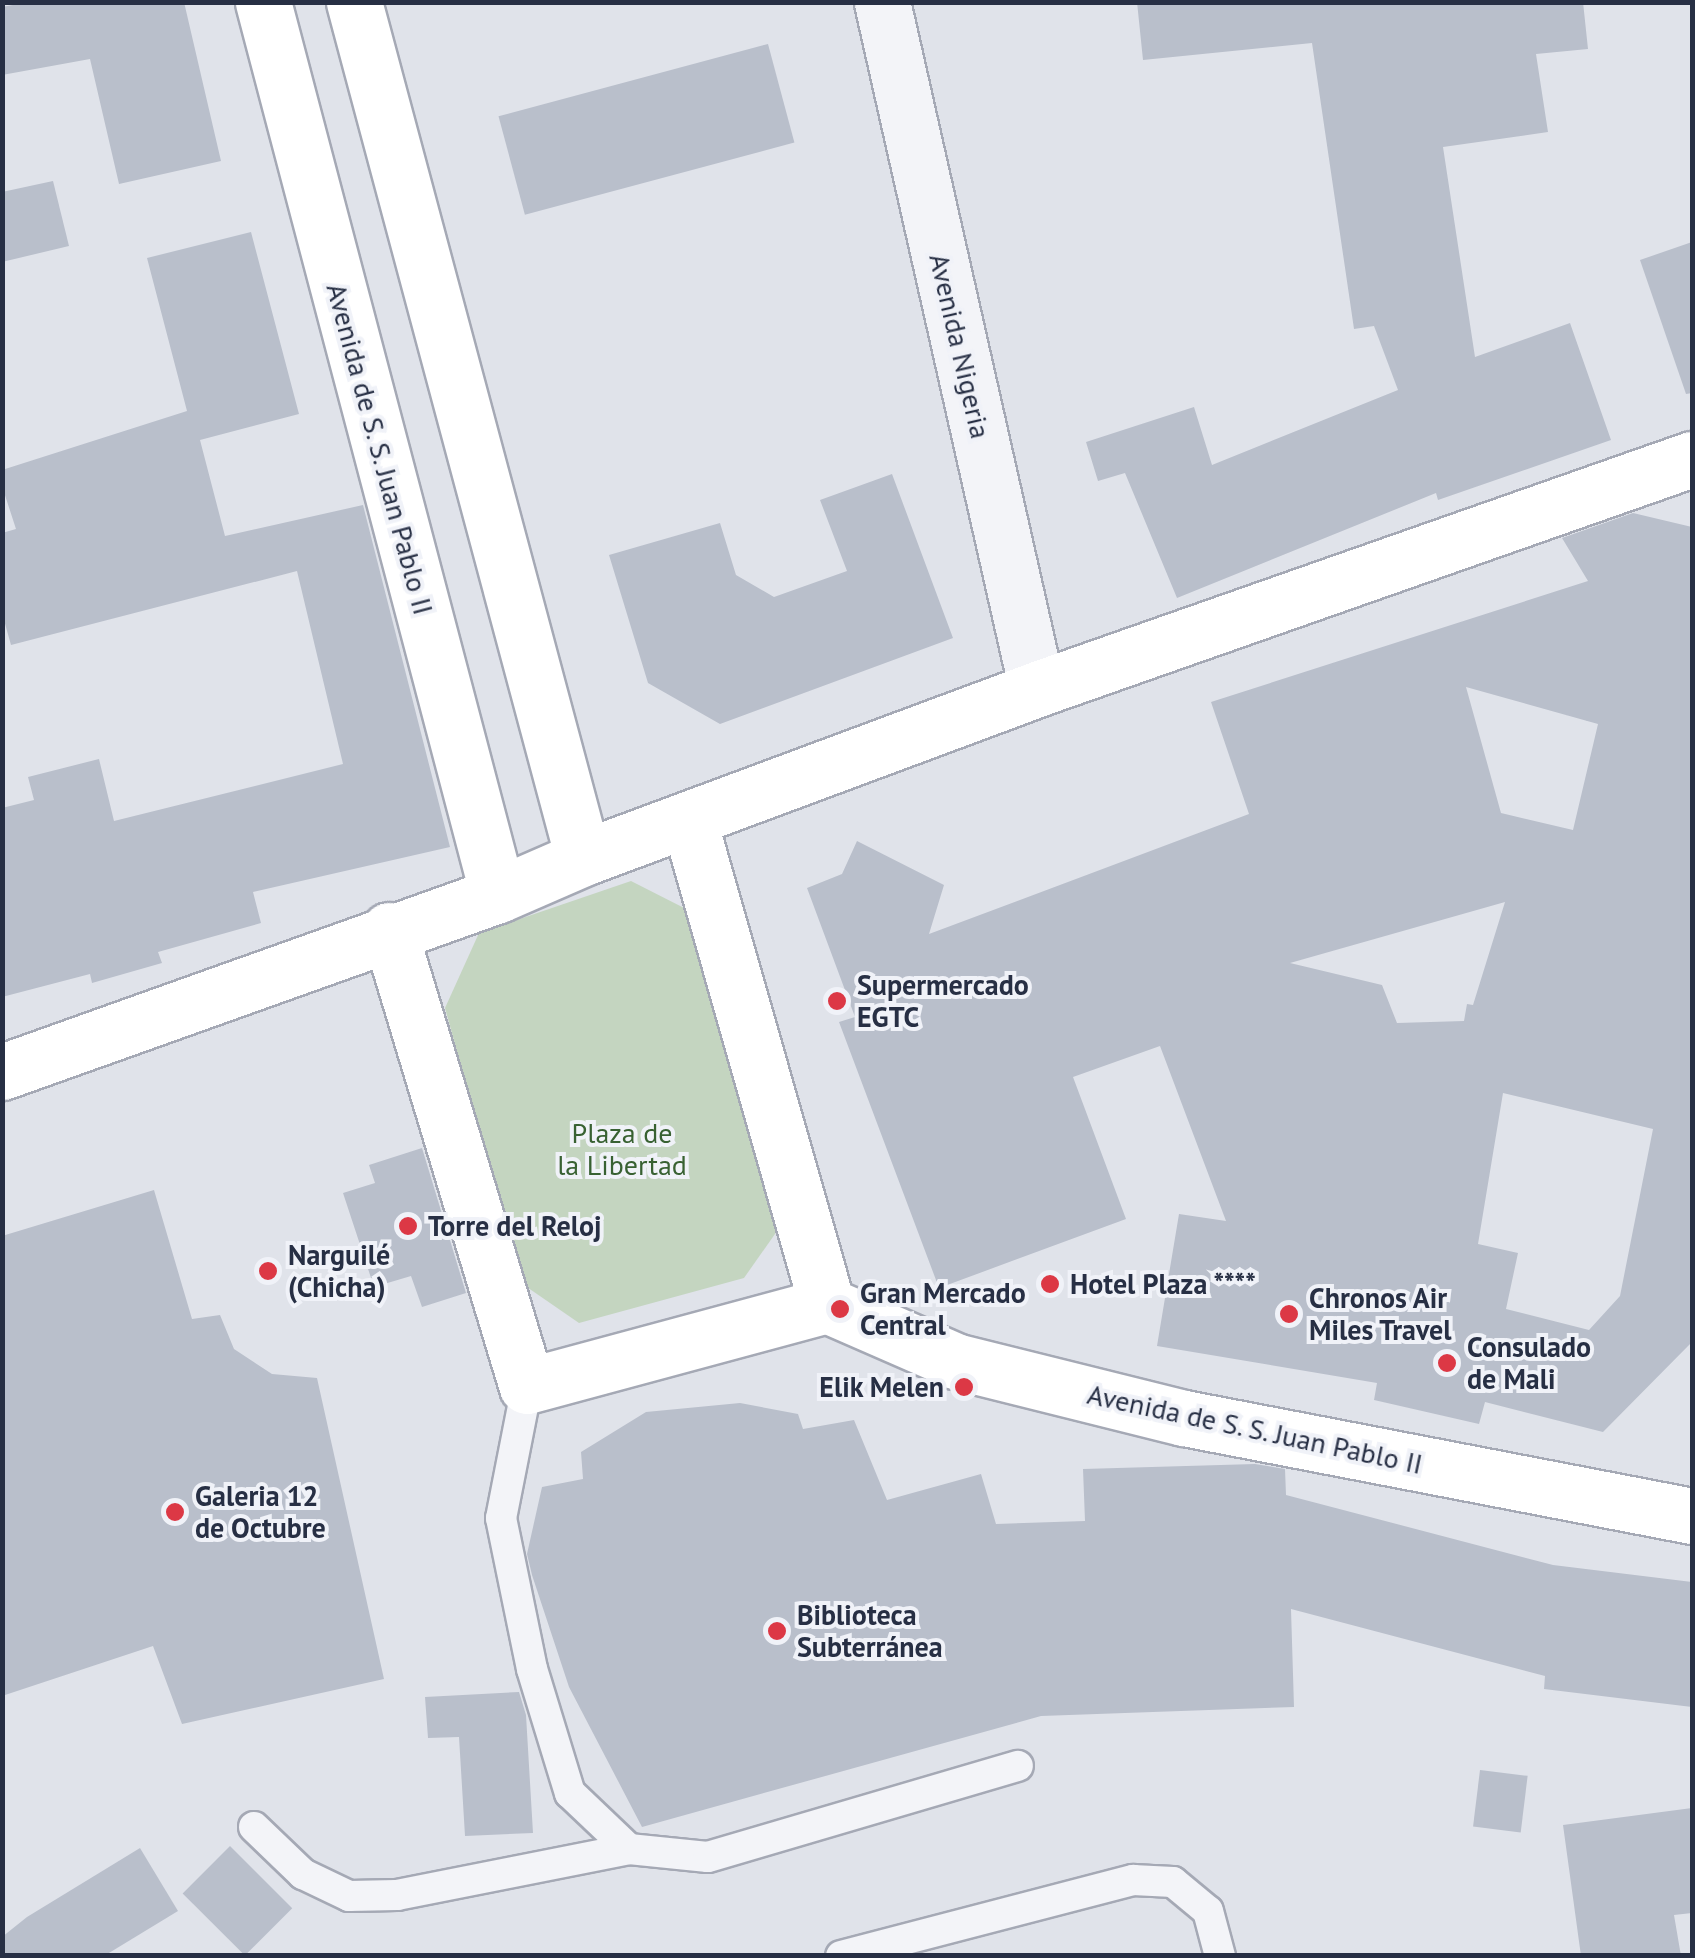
<!DOCTYPE html>
<html>
<head>
<meta charset="utf-8">
<style>
  body { margin:0 }
  #map { position:relative; width:1695px; height:1958px; overflow:hidden; background:#e0e3ea; font-family:"PT Sans",sans-serif }
  div>[style] { position:absolute }
  [style*='--x'] { left:calc(var(--x)*1px); top:calc(var(--y)*1px); width:calc(var(--w)*1px); rotate:calc(var(--a)*1deg) }
  .green>* { inset:0; background:#c4d5c0 }
  .building>* { inset:0; background:#b9bfcb; transform-origin:0 0 }
  .roads { filter:drop-shadow(2px 0 #a5a9b5) drop-shadow(-2px 0 #a5a9b5) drop-shadow(0 2px #a5a9b5) drop-shadow(0 -2px #a5a9b5) }
  .lane>* { height:30px; margin:-15px; padding:0 15px; transform-origin:15px; border-radius:15px; background:#f3f4f8 }
  .street>* { height:55px; margin:-27.5px; padding:0 27.5px; transform-origin:27.5px; border-radius:27.5px; background:#f3f4f8 }
  .secondary>* { height:55px; margin:-27.5px; padding:0 27.5px; transform-origin:27.5px; border-radius:27.5px; background:#fff }
  .dots>* { width:28px; height:28px; translate:-50% -50%; box-sizing:border-box; border:5px solid #f0f2f8; border-radius:50% }
  span { translate:-50% -50%; white-space:nowrap; text-align:center; line-height:1.15; -webkit-text-stroke:8px #f0f2f8; paint-order:stroke }
  .street-label { font-size:28px; color:#272f44 }
  .poi-label { font-size:28px; color:#272f44; font-weight:700 }
  .left { translate:0 -50%; text-align:left }
  .right { translate:-100% -50%; text-align:right }
  .park-label { font-size:28px; color:#386132 }
  .frame { position:absolute; inset:0; border:5px solid #272f44; pointer-events:none }
</style>
</head>
<body>
<div id="map">
  <div class="green">
    <div style="clip-path:polygon(631px 881px,692px 912px,782px 1224px,744px 1278px,579px 1323px,521px 1283px,445px 1008px,479px 933px)"></div>
  </div>
  <div class="building">
    <div style="clip-path:polygon(29px 2px,184px 2px,221px 161px,119px 184px,90px 59px,2px 75px,2px 7px)"></div>
    <div style="clip-path:polygon(1137px 2px,1583px 2px,1588px 49px,1536px 54px,1548px 132px,1443px 147px,1475px 357px,1570px 323px,1611px 440px,1438px 500px,1436px 493px,1177px 598px,1125px 473px,1098px 481px,1086px 442px,1194px 407px,1212px 465px,1398px 390px,1374px 326px,1354px 329px,1312px 43px,1143px 60px)"></div>
    <div style="left:768px;top:44px;width:102px;height:279px;rotate:75deg"></div>
    <div style="clip-path:polygon(53px 181px,69px 246px,2px 262px,2px 192px)"></div>
    <div style="clip-path:polygon(251px 232px,299px 414px,200px 440px,225px 536px,363px 505px,450px 847px,253px 892px,261px 923px,158px 952px,162px 963px,92px 983px,90px 974px,2px 997px,2px 808px,34px 800px,28px 777px,99px 759px,114px 821px,343px 764px,297px 571px,11px 645px,2px 613px,2px 533px,16px 529px,2px 486px,2px 470px,187px 411px,147px 258px)"></div>
    <div style="clip-path:polygon(1692px 242px,1692px 393px,1686px 394px,1640px 260px)"></div>
    <div style="clip-path:polygon(892px 474px,953px 638px,720px 724px,648px 683px,609px 555px,720px 523px,736px 575px,774px 597px,847px 571px,820px 500px)"></div>
    <div style="clip-path:polygon(evenodd,1633px 513px,1692px 527px,1692px 1342px,1603px 1432px,1485px 1402px,1479px 1424px,1374px 1400px,1377px 1383px,1157px 1346px,1179px 1214px,1226px 1221px,1160px 1046px,1073px 1077px,1126px 1219px,939px 1288px,839px 1022px,855px 1017px,807px 888px,842px 874px,857px 841px,944px 885px,929px 934px,1249px 814px,1211px 702px,1588px 581px,1562px 538px,1633px 513px,1466px 687px,1598px 724px,1573px 830px,1501px 813px,1466px 687px,1633px 513px,1505px 902px,1473px 1005px,1467px 1004px,1464px 1021px,1397px 1023px,1382px 985px,1290px 963px,1505px 902px,1633px 513px,1503px 1093px,1653px 1129px,1620px 1296px,1589px 1330px,1506px 1309px,1518px 1253px,1478px 1244px,1503px 1093px)"></div>
    <div style="clip-path:polygon(422px 1148px,466px 1293px,422px 1307px,411px 1276px,374px 1287px,343px 1193px,375px 1183px,369px 1165px)"></div>
    <div style="clip-path:polygon(154px 1190px,192px 1319px,220px 1315px,234px 1349px,272px 1374px,317px 1378px,384px 1679px,182px 1724px,153px 1646px,2px 1696px,2px 1236px)"></div>
    <div style="clip-path:polygon(740px 1403px,798px 1414px,803px 1429px,854px 1420px,887px 1500px,981px 1474px,996px 1524px,1085px 1521px,1083px 1469px,1255px 1464px,1285px 1469px,1286px 1495px,1553px 1565px,1692px 1582px,1692px 1707px,1544px 1689px,1545px 1676px,1291px 1609px,1294px 1707px,1041px 1716px,642px 1827px,569px 1687px,532px 1575px,527px 1554px,542px 1487px,583px 1479px,581px 1452px,646px 1412px)"></div>
    <div style="clip-path:polygon(519px 1692px,526px 1715px,533px 1833px,465px 1836px,459px 1737px,428px 1738px,425px 1697px)"></div>
    <div style="left:1480px;top:1770px;width:48px;height:57px;rotate:7deg"></div>
    <div style="clip-path:polygon(1692px 1808px,1692px 1913px,1674px 1915px,1681px 1956px,1581px 1956px,1563px 1825px)"></div>
    <div style="left:230px;top:1846px;width:88px;height:67px;rotate:45deg"></div>
    <div style="clip-path:polygon(140px 1848px,178px 1911px,104px 1956px,2px 1956px,2px 1937px,27px 1917px)"></div>
  </div>
  <div class="roads">
    <div class="lane">
      <div style="--x:527;--y:1386;--w:135;--a:101.1"></div>
      <div style="--x:501;--y:1518;--w:154;--a:78.4"></div>
      <div style="--x:532;--y:1669;--w:130;--a:73"></div>
      <div style="--x:570;--y:1793;--w:81;--a:43.5"></div>
      <div style="--x:629;--y:1849;--w:79;--a:5.8"></div>
      <div style="--x:708;--y:1857;--w:323;--a:-16.4"></div>
      <div style="--x:254;--y:1827;--w:68;--a:43.8"></div>
      <div style="--x:303;--y:1874;--w:51;--a:25.6"></div>
      <div style="--x:349;--y:1896;--w:48;--a:-1.2"></div>
      <div style="--x:397;--y:1895;--w:237;--a:-11.2"></div>
      <div style="--x:841;--y:1956;--w:302;--a:-14.6"></div>
      <div style="--x:1133;--y:1880;--w:40;--a:2.9"></div>
      <div style="--x:1173;--y:1882;--w:45;--a:39.6"></div>
      <div style="--x:1208;--y:1911;--w:47;--a:75.1"></div>
    </div>
    <div class="street">
      <div style="--x:882;--y:2;--w:704;--a:77.29"></div>
    </div>
    <div class="secondary">
      <div style="--x:263;--y:2;--w:923;--a:75.26"></div>
      <div style="--x:354;--y:2;--w:886;--a:75.02"></div>
      <div style="--x:689;--y:821;--w:503;--a:74.09"></div>
      <div style="--x:389;--y:930;--w:476;--a:73.2"></div>
      <div style="--x:527;--y:1386;--w:311;--a:-15.1"></div>
      <div style="--x:827;--y:1305;--w:140;--a:23.6"></div>
      <div style="--x:955;--y:1361;--w:236;--a:14"></div>
      <div style="--x:1184;--y:1418;--w:517;--a:10.92"></div>
      <div style="--x:2;--y:1072;--w:527;--a:-19.64"></div>
      <div style="--x:498;--y:895;--w:93;--a:-23.5"></div>
      <div style="--x:583;--y:858;--w:484;--a:-20.4"></div>
      <div style="--x:1037;--y:689;--w:694;--a:-19.35"></div>
    </div>
  </div>
  <div class="dots">
    <div style="left:837px;top:1001px;background:#dc3845"></div>
    <div style="left:408px;top:1226px;background:#dc3845"></div>
    <div style="left:268px;top:1271px;background:#dc3845"></div>
    <div style="left:1050px;top:1284px;background:#dc3845"></div>
    <div style="left:840px;top:1309px;background:#dc3845"></div>
    <div style="left:1289px;top:1314px;background:#dc3845"></div>
    <div style="left:1447px;top:1363px;background:#dc3845"></div>
    <div style="left:964px;top:1387px;background:#dc3845"></div>
    <div style="left:175px;top:1512px;background:#dc3845"></div>
    <div style="left:777px;top:1631px;background:#dc3845"></div>
  </div>
  <div class="street-label">
    <span style="left:960px;top:346px;rotate:77deg">Avenida Nigeria</span>
    <span style="left:380px;top:449px;rotate:75deg">Avenida de S. S. Juan Pablo II</span>
    <span style="left:1255px;top:1429px;rotate:12deg">Avenida de S. S. Juan Pablo II</span>
  </div>
  <div class="poi-label">
    <span class="left" style="left:857px;top:1001px">Supermercado<br>EGTC</span>
    <span class="left" style="left:428px;top:1226px">Torre del Reloj</span>
    <span class="left" style="left:288px;top:1271px">Narguilé<br>(Chicha)</span>
    <span class="left" style="left:1070px;top:1284px">Hotel Plaza ****</span>
    <span class="left" style="left:860px;top:1309px">Gran Mercado<br>Central</span>
    <span class="left" style="left:1309px;top:1314px">Chronos Air<br>Miles Travel</span>
    <span class="left" style="left:1467px;top:1363px">Consulado<br>de Mali</span>
    <span class="right" style="left:944px;top:1387px">Elik Melen</span>
    <span class="left" style="left:195px;top:1512px">Galeria 12<br>de Octubre</span>
    <span class="left" style="left:797px;top:1631px">Biblioteca<br>Subterránea</span>
  </div>
  <div class="park-label">
    <span style="left:622px;top:1149px">Plaza de<br>la Libertad</span>
  </div>
  <div class="frame"></div>
</div>
</body>
</html>
